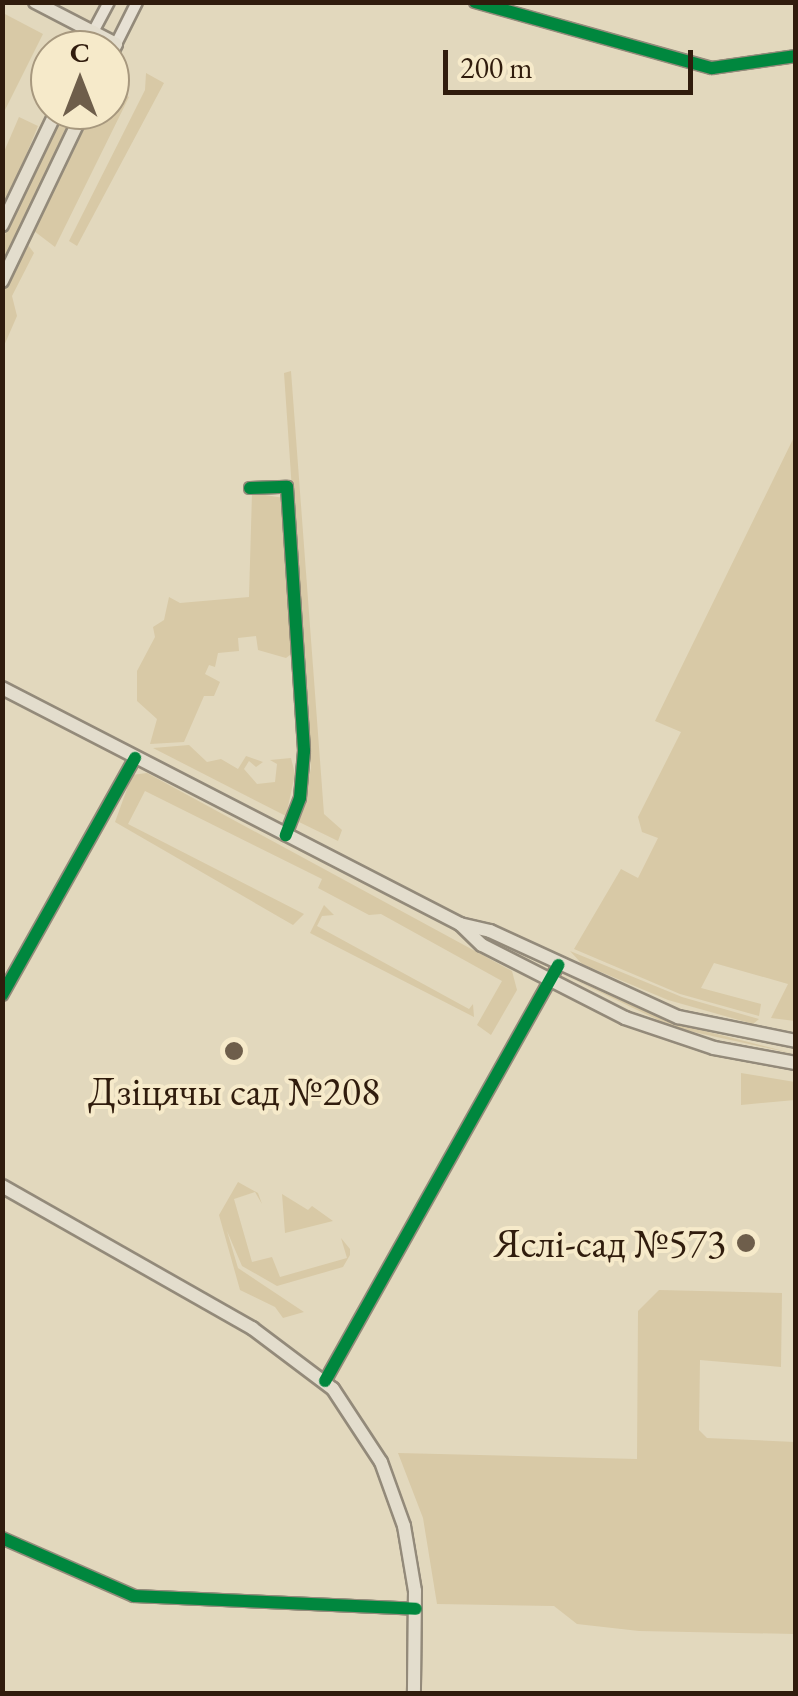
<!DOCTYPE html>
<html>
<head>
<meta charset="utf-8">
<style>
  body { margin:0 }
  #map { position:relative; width:798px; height:1696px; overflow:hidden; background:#e2d8bd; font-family:"EB Garamond",serif }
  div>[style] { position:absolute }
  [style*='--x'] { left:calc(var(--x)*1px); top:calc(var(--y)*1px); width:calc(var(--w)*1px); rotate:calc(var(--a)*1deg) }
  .green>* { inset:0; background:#d8c9a6 }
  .roads { filter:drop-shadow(2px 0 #938a7a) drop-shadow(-2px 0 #938a7a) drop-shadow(0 2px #938a7a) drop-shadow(0 -2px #938a7a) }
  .minor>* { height:10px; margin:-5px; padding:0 5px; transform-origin:5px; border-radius:5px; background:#e7e1d4 }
  .major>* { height:12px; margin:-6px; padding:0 6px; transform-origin:6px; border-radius:6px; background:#e3ddcd }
  .cycleway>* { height:12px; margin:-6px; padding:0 6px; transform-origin:6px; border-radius:6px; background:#00873e }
  .dots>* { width:28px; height:28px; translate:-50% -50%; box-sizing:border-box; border:5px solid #f6eaca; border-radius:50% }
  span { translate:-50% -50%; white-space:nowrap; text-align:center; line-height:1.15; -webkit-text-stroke:8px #f6eaca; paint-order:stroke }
  .poi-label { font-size:40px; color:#301c0d }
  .right { translate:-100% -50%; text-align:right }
  .frame { position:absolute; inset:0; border:5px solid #301c0d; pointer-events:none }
  .north { position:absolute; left:30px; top:30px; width:100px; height:100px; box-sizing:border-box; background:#f6eaca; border:2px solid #a7987e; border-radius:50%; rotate:0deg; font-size:28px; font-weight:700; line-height:40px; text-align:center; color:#301c0d }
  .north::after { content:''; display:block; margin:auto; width:35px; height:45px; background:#6e5e4b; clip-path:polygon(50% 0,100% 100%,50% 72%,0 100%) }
  .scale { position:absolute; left:443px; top:50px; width:250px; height:45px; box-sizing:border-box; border:5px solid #301c0d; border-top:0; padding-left:12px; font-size:30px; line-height:35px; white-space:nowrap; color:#301c0d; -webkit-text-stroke:8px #f6eaca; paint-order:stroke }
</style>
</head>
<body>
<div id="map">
  <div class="green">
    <div style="clip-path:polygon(3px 13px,43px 34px,3px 114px,2px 114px)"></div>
    <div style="clip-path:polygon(146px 73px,164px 83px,77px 246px,69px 241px,145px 90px)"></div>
    <div style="clip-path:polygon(110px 87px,129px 97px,55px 247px,34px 231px,93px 110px,110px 110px)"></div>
    <div style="clip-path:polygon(64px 110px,76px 110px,3px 268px,3px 239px)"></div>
    <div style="clip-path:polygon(19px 117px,38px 126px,3px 211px,3px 154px)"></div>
    <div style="clip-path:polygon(28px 245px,34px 253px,12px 296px,17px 316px,3px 348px,3px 289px)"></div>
    <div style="clip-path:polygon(291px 371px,324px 814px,342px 830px,338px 841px,299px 822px,311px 768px,284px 373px)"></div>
    <div style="clip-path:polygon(795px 435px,795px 1021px,771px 1018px,788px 984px,714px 963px,701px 988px,761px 1004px,759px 1016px,680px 994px,574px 949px,621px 869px,638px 878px,658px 838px,642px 832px,638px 817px,681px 732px,655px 721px)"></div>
    <div style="clip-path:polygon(252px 493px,284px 498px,294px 652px,286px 658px,258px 650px,256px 636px,238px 638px,239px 651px,218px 653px,215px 667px,209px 665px,205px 674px,220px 682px,214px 696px,204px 696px,184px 742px,150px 744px,157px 719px,137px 701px,137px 671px,155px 637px,153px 627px,164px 620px,169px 597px,180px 603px,249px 597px)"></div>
    <div style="clip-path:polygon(189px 745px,207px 762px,221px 759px,238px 769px,246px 756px,263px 762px,256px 767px,249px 761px,244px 769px,257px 784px,275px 782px,277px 764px,270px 760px,291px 758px,295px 774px,286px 816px,153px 748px)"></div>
    <div style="clip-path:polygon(147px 773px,512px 971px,517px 990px,491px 1035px,477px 1025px,502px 981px,381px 914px,369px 915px,318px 888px,322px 879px,145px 791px,128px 824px,304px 914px,293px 925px,115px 822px,132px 775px)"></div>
    <div style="clip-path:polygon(324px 905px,334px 915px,322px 916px,317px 926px,469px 1009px,473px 1004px,474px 1017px,310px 933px)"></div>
    <div style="clip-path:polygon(570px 951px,682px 997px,759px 1019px,753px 1024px,668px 1000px,582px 964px)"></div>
    <div style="clip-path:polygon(568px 977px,670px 1022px,795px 1054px,675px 1028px)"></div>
    <div style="clip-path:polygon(741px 1073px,795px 1082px,795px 1100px,741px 1105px)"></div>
    <div style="clip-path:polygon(238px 1182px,258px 1193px,262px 1204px,255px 1192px,234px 1199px,252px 1262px,272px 1257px,280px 1277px,347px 1258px,341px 1238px,350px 1249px,350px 1255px,343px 1267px,277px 1286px,242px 1266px,227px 1231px,238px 1268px,304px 1312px,283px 1318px,275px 1307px,240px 1290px,219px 1215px)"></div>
    <div style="clip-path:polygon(282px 1194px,308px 1210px,312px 1206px,333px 1221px,285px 1233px)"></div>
    <div style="clip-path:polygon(659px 1290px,782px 1293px,781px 1367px,700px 1360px,699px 1430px,707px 1438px,795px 1442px,795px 1634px,639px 1631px,577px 1624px,554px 1606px,437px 1604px,423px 1518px,398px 1453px,637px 1459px,638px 1311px)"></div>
  </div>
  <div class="roads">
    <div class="minor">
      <div style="--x:475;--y:2;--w:246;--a:15.6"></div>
      <div style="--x:712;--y:68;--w:85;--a:-8.1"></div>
      <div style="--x:93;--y:32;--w:34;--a:-62"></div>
      <div style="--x:116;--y:44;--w:47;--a:-63.4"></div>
      <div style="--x:250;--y:488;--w:37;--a:-2"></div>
      <div style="--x:287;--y:487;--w:265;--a:86.3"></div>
      <div style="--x:304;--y:751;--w:47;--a:94.9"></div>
      <div style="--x:300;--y:798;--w:40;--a:111"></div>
      <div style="--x:2;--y:995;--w:272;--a:-60.7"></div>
      <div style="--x:325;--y:1381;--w:477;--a:-60.7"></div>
      <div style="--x:2;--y:1538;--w:144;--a:23.7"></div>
      <div style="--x:134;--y:1596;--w:282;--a:2.6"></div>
    </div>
    <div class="major">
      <div style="--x:35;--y:2;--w:91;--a:27.4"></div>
      <div style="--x:116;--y:44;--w:13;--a:117"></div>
      <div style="--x:85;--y:50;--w:20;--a:-66"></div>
      <div style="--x:2;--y:225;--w:127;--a:-64.4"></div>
      <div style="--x:2;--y:281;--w:190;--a:-64.4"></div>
      <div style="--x:2;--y:688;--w:515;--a:27.26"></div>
      <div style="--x:460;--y:924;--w:31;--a:13"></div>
      <div style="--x:490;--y:931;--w:207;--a:24.6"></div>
      <div style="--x:678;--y:1017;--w:120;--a:11.5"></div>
      <div style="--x:460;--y:924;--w:30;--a:44"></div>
      <div style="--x:482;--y:945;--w:161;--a:27"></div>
      <div style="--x:625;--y:1018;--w:94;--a:18.6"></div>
      <div style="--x:714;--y:1048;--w:83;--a:10.4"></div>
      <div style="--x:2;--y:1186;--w:288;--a:29.6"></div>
      <div style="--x:252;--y:1328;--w:101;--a:37"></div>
      <div style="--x:333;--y:1389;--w:87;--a:56.7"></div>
      <div style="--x:381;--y:1462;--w:68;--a:70.2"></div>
      <div style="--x:404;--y:1526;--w:66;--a:80.4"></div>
      <div style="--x:415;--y:1591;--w:103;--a:90.6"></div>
    </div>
  </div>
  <div class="cycleway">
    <div style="--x:475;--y:2;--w:246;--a:15.6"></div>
    <div style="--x:712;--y:68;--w:85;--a:-8.1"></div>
    <div style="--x:250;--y:488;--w:37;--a:-2"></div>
    <div style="--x:287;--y:487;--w:265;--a:86.3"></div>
    <div style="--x:304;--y:751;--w:47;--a:94.9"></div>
    <div style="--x:300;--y:798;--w:40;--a:111"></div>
    <div style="--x:2;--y:995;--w:272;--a:-60.7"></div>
    <div style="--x:325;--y:1381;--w:477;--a:-60.7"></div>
    <div style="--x:2;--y:1538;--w:144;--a:23.7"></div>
    <div style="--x:134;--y:1596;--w:282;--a:2.6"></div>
  </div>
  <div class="dots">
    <div style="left:234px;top:1051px;background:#6e5e4b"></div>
    <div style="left:746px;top:1243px;background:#6e5e4b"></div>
  </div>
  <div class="poi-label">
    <span style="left:234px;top:1091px">Дзіцячы сад №208</span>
    <span class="right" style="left:726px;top:1243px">Яслі-сад №573</span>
  </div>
  <div class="frame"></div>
  <div class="north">С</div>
  <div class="scale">200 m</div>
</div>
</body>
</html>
